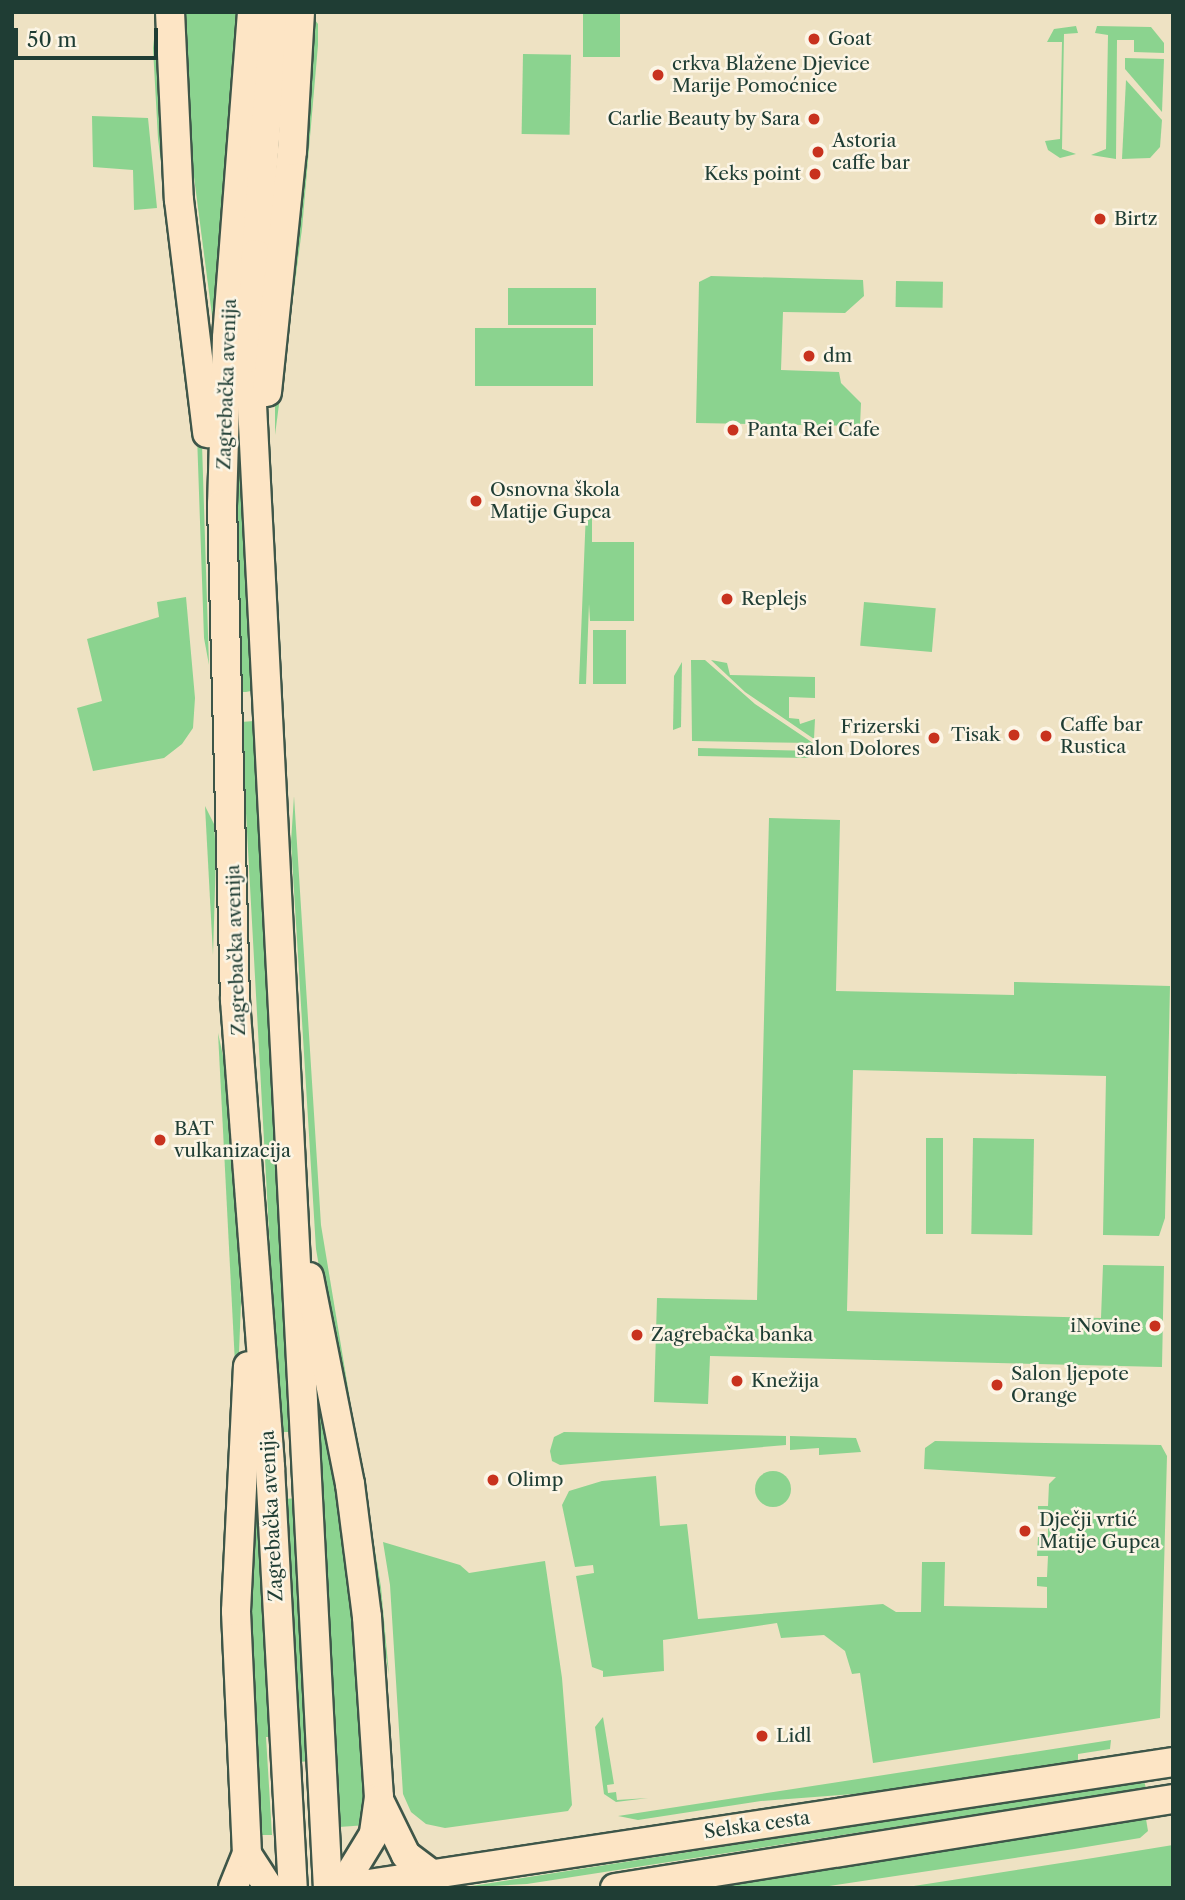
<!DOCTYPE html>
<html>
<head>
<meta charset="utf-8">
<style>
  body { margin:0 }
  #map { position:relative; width:1185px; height:1900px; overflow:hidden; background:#eee2c3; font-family:"Libre Caslon Text",serif }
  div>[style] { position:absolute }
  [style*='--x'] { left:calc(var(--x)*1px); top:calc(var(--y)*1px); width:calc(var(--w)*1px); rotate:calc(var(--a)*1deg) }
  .green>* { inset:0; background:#8bd38f; transform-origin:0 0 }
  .round { border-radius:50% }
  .roads { filter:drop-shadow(2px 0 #3e5649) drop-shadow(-2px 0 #3e5649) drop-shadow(0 2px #3e5649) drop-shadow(0 -2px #3e5649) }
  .secondary>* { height:28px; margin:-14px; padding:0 14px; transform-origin:14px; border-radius:14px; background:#fde5c5 }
  .dots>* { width:19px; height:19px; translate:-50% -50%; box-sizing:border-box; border:4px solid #fcf5e5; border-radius:50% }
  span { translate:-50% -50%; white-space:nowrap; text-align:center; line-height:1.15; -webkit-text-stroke:5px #fcf5e5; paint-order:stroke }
  .poi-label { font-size:19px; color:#1f3d34 }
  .left { translate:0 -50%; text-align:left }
  .right { translate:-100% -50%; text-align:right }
  .street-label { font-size:19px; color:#1f3d34 }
  .frame { position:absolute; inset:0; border:14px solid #1f3d34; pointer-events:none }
  .scale { position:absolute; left:14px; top:28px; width:144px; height:32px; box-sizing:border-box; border:4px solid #1f3d34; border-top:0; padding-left:9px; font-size:21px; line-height:24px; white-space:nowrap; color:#1f3d34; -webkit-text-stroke:5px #fcf5e5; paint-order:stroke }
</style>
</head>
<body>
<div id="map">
  <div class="green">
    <div style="clip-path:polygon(157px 12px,202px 444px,209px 665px,204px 638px,197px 435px,158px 139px,153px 48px)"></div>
    <div style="clip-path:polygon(182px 12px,241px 12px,220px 323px,213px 323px,188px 131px)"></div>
    <div style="left:583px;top:12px;width:37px;height:45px"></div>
    <div style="clip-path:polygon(312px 16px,318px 24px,318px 45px,302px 229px,275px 435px,275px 377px)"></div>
    <div style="clip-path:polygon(1076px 26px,1078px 33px,1064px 34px,1062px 149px,1076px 154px,1060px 158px,1048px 150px,1045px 141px,1060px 139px,1062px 42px,1047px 42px,1054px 29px)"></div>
    <div style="clip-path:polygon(1097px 26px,1151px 27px,1164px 43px,1164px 53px,1134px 52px,1134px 40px,1117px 40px,1116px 159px,1091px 155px,1106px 149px,1108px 35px,1095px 33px)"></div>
    <div style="left:523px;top:54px;width:48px;height:80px;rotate:1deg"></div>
    <div style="clip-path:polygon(1125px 58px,1164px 59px,1162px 112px,1125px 69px)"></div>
    <div style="clip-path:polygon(1126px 80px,1162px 120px,1160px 147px,1150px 158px,1122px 159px)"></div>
    <div style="clip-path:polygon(92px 116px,148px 118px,157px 208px,134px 210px,133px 170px,93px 167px)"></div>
    <div style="clip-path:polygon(711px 276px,863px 280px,864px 296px,845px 313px,783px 312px,781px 370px,839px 372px,841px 383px,861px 403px,860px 426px,696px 423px,699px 282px)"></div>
    <div style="left:896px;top:281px;width:47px;height:26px;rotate:1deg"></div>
    <div style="left:508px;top:288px;width:88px;height:37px"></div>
    <div style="clip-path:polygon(240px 308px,251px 691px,246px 692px,241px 692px,234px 485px)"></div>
    <div style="left:475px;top:328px;width:118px;height:58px"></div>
    <div style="clip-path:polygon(586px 511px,592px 511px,592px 542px,634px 542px,634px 621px,590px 621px,589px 604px,586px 684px,579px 684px)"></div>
    <div style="clip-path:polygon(186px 597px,195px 698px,193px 728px,182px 744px,164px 758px,93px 771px,77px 708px,102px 701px,87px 639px,159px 617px,157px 602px)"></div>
    <div style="left:864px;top:602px;width:72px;height:44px;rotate:5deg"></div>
    <div style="left:593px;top:630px;width:33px;height:54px"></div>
    <div style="clip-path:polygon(691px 660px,705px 660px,755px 704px,813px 743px,692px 741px)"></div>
    <div style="clip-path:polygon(711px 660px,727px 663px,730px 675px,815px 677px,815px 698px,789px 697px,789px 718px,799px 719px,800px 724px,815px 719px,814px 739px,745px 692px)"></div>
    <div style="clip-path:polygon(682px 662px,681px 727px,673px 730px,674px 676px)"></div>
    <div style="clip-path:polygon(254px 721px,267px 981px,293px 1432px,280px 1432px,241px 722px)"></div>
    <div style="clip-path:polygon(698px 748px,814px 751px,808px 758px,698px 756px)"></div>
    <div style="clip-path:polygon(294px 796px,321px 1225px,381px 1587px,389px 1675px,316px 1249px,291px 842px)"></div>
    <div style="clip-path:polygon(205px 806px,214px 824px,216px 854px,213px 955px)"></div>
    <div style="clip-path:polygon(769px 818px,840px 820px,836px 991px,1014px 995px,1014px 982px,1170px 986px,1165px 1218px,1159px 1236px,1103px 1235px,1106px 1076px,853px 1070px,847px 1311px,1101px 1318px,1103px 1265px,1164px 1266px,1162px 1367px,710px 1356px,708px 1404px,654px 1402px,657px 1298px,757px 1300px)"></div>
    <div style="clip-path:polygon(218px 1033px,229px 1083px,241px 1302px,237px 1403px)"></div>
    <div style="left:926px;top:1138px;width:17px;height:96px"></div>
    <div style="left:973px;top:1138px;width:61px;height:96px;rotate:1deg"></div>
    <div style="clip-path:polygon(317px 1383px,352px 1583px,367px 1825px,339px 1827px)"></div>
    <div style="clip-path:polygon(564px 1432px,786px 1436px,786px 1445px,560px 1465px,552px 1461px,550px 1451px,554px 1437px)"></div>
    <div style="clip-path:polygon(790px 1436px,856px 1438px,861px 1452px,819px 1455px,819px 1448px,790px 1450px)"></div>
    <div style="clip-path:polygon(935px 1441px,1161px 1445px,1167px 1456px,1160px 1718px,873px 1763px,860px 1673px,852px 1674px,845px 1651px,824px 1635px,781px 1638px,777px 1623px,663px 1640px,664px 1671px,603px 1677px,603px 1671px,592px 1667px,576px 1576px,594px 1573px,593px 1565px,575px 1567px,562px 1505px,569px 1491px,602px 1481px,656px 1476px,660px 1526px,687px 1524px,698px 1619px,883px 1604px,896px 1612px,921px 1612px,922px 1562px,945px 1562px,944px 1606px,1047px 1608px,1047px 1587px,1037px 1586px,1037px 1577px,1047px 1577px,1048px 1556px,1037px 1556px,1038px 1537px,1048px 1536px,1048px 1516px,1038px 1515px,1038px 1506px,1048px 1506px,1049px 1484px,1056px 1477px,924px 1469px,925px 1448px)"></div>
    <div style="clip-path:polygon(256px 1445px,273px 1737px,266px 1737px,272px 1835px,257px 1835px,247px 1621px)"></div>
    <div class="round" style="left:755px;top:1471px;width:36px;height:36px"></div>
    <div style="clip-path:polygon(298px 1498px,311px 1761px,299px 1762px,284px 1499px)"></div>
    <div style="clip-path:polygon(383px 1542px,460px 1565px,469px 1573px,545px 1561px,562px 1678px,572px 1805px,568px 1811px,445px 1828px,426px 1824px,411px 1812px,403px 1794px,390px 1585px)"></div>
    <div style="clip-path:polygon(603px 1717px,614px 1784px,607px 1785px,608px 1793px,616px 1792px,617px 1800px,648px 1798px,616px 1802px,604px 1794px,595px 1727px)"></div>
    <div style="clip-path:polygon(1111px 1740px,1110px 1749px,1078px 1754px,1078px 1761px,880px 1792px,761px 1801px,638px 1820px,618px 1816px)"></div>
    <div style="clip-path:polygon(1144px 1781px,1146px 1788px,527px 1884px,459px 1888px)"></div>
    <div style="clip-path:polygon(1146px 1819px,1148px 1831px,1140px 1838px,1074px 1849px,816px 1888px,702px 1888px)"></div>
    <div style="clip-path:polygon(1173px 1845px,1173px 1888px,901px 1888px,1093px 1858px)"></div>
  </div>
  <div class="roads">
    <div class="secondary">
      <div style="--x:170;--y:12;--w:188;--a:87.3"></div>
      <div style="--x:179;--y:200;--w:235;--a:83.1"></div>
      <div style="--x:252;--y:12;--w:327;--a:94.4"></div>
      <div style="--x:227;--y:338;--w:166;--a:91.7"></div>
      <div style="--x:222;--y:504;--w:496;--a:88.5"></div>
      <div style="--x:235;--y:1000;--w:468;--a:85.7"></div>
      <div style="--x:270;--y:1467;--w:422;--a:86.9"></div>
      <div style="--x:275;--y:12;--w:243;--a:94.5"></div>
      <div style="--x:256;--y:254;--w:131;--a:92.2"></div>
      <div style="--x:251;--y:385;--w:1505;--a:87.07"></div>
      <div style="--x:267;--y:392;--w:242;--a:-84.1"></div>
      <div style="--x:292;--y:151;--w:139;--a:-86.7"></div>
      <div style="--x:309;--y:1277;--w:211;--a:78.8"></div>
      <div style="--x:350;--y:1484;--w:134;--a:82.7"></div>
      <div style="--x:367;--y:1617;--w:180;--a:86.2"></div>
      <div style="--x:379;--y:1797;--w:37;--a:98"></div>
      <div style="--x:374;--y:1834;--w:63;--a:121.4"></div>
      <div style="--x:379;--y:1800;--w:61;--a:63.9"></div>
      <div style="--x:406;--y:1855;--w:30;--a:37"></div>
      <div style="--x:247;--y:1854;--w:40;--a:57.1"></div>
      <div style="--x:233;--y:1888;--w:37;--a:-68"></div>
      <div style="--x:247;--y:1854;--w:243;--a:-92.6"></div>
      <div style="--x:236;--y:1611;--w:245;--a:-87.2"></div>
      <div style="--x:342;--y:1888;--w:840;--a:-8.62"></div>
      <div style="--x:615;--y:1888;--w:565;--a:-9.06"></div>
    </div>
  </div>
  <div class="dots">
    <div style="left:814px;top:39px;background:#c8321e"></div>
    <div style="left:658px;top:75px;background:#c8321e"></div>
    <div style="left:814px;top:119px;background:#c8321e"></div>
    <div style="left:818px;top:152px;background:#c8321e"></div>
    <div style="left:815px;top:174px;background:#c8321e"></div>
    <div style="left:1100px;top:219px;background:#c8321e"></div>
    <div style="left:809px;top:356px;background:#c8321e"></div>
    <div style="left:733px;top:430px;background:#c8321e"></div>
    <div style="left:476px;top:501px;background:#c8321e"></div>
    <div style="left:727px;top:599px;background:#c8321e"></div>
    <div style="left:1014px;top:735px;background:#c8321e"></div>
    <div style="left:1046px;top:736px;background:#c8321e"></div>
    <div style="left:934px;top:738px;background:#c8321e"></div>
    <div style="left:160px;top:1140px;background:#c8321e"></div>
    <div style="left:1155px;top:1326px;background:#c8321e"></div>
    <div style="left:637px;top:1335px;background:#c8321e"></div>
    <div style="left:737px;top:1381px;background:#c8321e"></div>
    <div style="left:997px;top:1385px;background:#c8321e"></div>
    <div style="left:493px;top:1480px;background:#c8321e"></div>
    <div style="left:1025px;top:1531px;background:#c8321e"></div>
    <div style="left:762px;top:1736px;background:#c8321e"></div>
  </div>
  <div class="poi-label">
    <span class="left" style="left:828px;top:39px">Goat</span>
    <span class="left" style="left:672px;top:75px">crkva Blažene Djevice<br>Marije Pomoćnice</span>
    <span class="right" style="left:800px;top:119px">Carlie Beauty by Sara</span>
    <span class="left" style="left:832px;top:152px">Astoria<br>caffe bar</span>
    <span class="right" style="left:801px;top:174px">Keks point</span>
    <span class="left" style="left:1114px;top:219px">Birtz</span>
    <span class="left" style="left:823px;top:356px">dm</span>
    <span class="left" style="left:747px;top:430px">Panta Rei Cafe</span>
    <span class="left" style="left:490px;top:501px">Osnovna škola<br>Matije Gupca</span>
    <span class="left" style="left:741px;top:599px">Replejs</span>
    <span class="left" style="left:1060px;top:736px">Caffe bar<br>Rustica</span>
    <span class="right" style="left:920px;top:738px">Frizerski<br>salon Dolores</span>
    <span class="right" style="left:1000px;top:735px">Tisak</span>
    <span class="left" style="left:174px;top:1140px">BAT<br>vulkanizacija</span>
    <span class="right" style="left:1141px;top:1326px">iNovine</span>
    <span class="left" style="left:651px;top:1335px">Zagrebačka banka</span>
    <span class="left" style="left:1011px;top:1385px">Salon ljepote<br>Orange</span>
    <span class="left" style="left:751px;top:1381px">Knežija</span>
    <span class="left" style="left:507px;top:1480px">Olimp</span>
    <span class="left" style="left:1039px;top:1531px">Dječji vrtić<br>Matije Gupca</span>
    <span class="left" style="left:776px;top:1736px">Lidl</span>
  </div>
  <div class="street-label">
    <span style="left:227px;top:384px;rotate:-88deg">Zagrebačka avenija</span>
    <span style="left:236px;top:950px;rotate:-92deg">Zagrebačka avenija</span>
    <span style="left:272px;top:1516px;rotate:-93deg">Zagrebačka avenija</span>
    <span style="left:757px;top:1825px;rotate:-8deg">Selska cesta</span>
  </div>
  <div class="frame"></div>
  <div class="scale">50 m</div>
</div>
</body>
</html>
